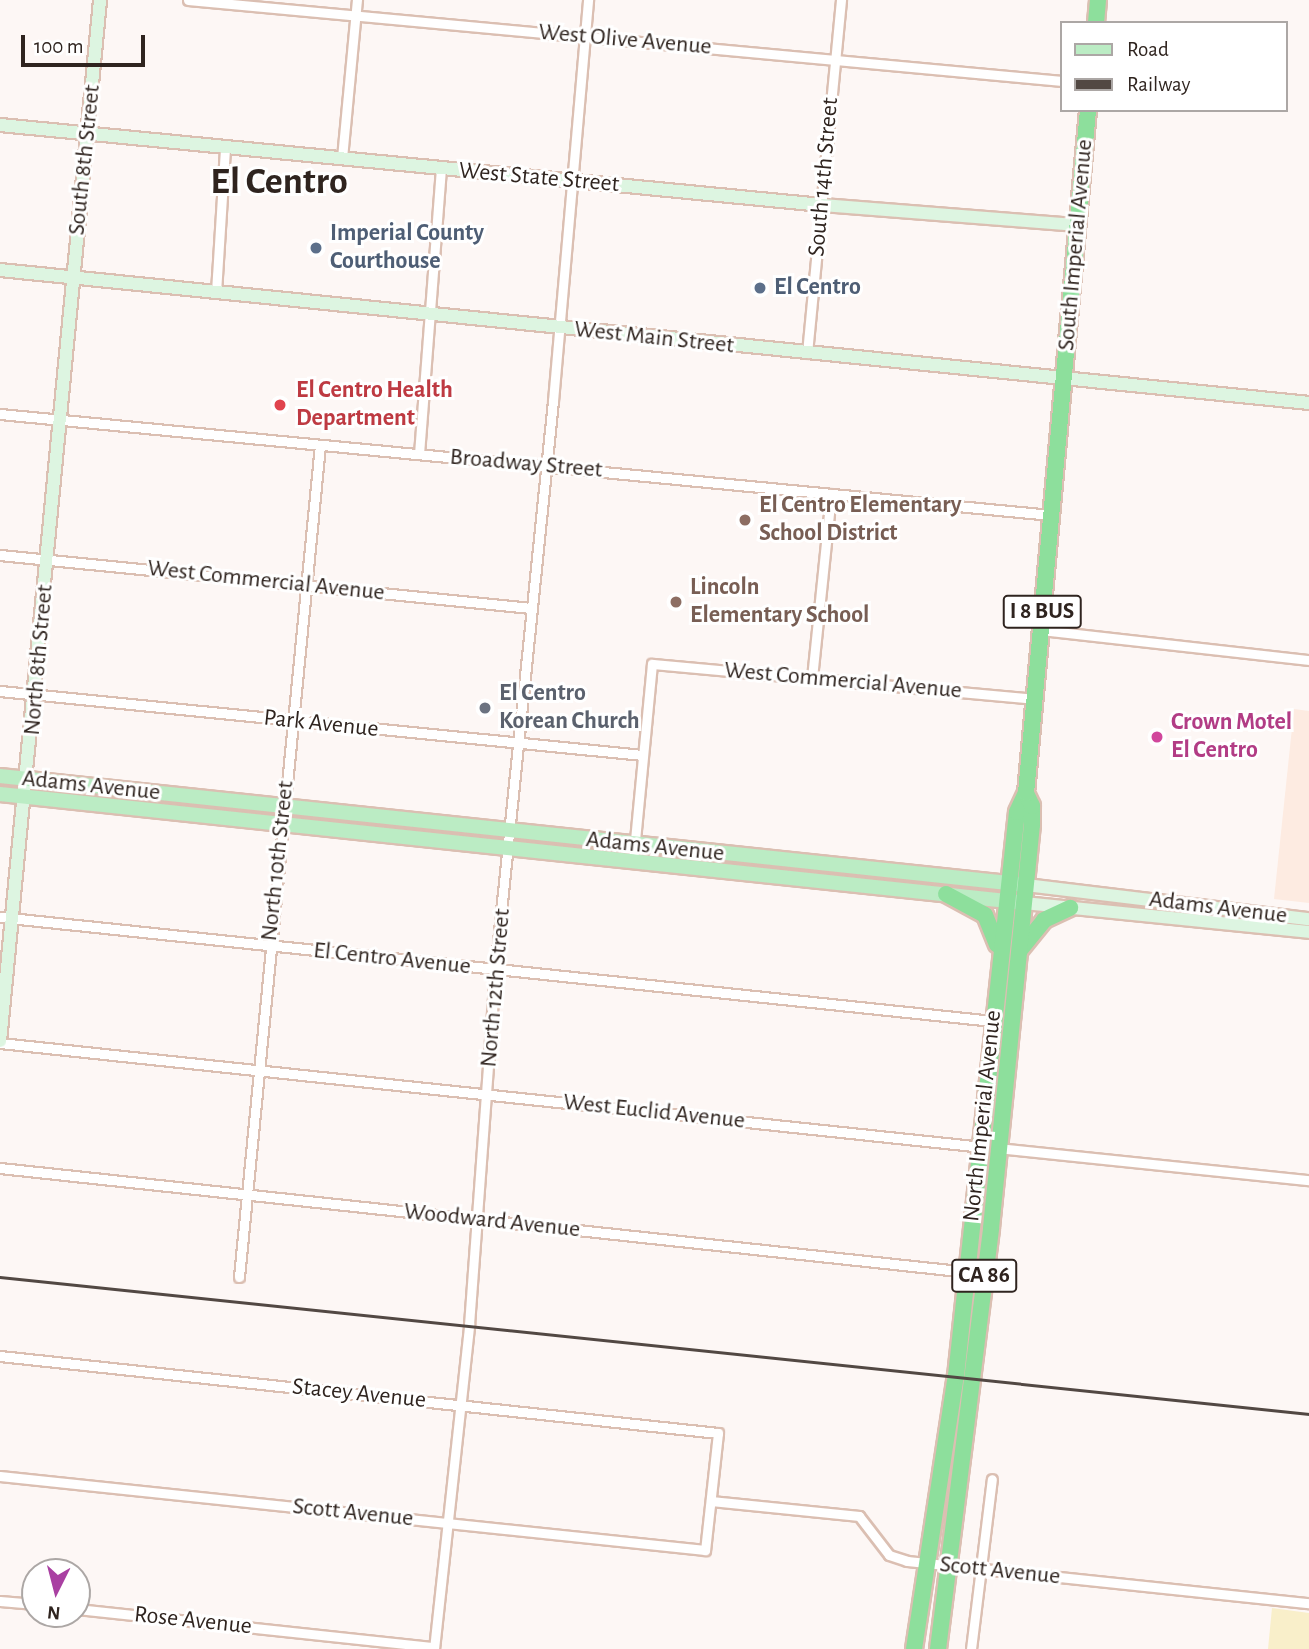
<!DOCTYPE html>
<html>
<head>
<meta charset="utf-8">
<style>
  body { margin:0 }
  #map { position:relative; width:1309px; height:1649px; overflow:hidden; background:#fdf7f5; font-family:"Alegreya Sans",sans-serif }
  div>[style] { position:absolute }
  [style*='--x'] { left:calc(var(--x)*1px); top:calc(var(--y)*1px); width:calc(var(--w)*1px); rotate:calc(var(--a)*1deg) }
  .industrial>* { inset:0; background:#fdebe1 }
  .sand>* { inset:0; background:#f9efca }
  .roads { filter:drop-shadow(2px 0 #dbbfb2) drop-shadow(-2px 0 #dbbfb2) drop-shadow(0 2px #dbbfb2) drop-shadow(0 -2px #dbbfb2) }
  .street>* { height:9px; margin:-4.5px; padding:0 4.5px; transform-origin:4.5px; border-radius:4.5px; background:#fff }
  .secondary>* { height:12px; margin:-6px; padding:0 6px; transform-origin:6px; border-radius:6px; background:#ddf5e1 }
  .primary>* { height:14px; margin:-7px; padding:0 7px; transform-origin:7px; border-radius:7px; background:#bbecc4 }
  .highway>* { height:16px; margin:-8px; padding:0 8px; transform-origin:8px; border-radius:8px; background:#8ddf9c }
  .rail>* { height:2.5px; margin:-1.25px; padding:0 1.25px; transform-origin:1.25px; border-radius:1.25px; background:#524843 }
  .dots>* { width:19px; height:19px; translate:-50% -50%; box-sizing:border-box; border:4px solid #fff; border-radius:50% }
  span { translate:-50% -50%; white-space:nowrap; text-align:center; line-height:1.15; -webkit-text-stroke:6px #fff; paint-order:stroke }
  .shield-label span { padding:2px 5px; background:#fff; border:2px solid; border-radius:5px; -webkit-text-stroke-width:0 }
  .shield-label { font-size:23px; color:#2f241f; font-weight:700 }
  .street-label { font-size:24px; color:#2f241f }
  .service-label { font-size:24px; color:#4e5e75; font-weight:700 }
  .left { translate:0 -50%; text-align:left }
  .health-label { font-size:24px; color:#be3a42; font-weight:700 }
  .education-label { font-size:24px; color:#785e54; font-weight:700 }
  .worship-label { font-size:24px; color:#5b616d; font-weight:700 }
  .hotel-label { font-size:24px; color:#b23c85; font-weight:700 }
  .town-label { font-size:38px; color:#2f241f; font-weight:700 }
  .legend { position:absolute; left:1060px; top:21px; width:228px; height:91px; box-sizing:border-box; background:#fff; border:2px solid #aca7a5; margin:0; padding:9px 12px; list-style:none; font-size:21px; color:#2f241f }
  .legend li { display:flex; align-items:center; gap:14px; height:35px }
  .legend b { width:35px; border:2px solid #aca7a5 }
  .north { position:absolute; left:21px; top:1558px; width:70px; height:70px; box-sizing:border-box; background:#fff; border:2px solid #aca7a5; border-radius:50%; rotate:186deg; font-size:19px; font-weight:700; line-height:28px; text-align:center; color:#2f241f }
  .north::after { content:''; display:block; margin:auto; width:24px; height:32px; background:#a940a2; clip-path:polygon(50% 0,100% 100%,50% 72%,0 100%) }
  .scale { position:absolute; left:21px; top:35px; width:124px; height:32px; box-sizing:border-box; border:4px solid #2f241f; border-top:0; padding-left:9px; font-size:21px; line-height:24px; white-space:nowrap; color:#2f241f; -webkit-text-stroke:5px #fff; paint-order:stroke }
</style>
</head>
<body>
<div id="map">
  <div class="industrial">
    <div style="clip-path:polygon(1294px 709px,1309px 711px,1309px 903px,1274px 899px)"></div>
  </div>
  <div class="sand">
    <div style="clip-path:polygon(1272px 1608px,1309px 1613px,1309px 1649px,1268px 1649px)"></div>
  </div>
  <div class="roads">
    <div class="street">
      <div style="--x:188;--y:0;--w:878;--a:5.29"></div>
      <div style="--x:342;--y:158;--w:159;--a:-84.6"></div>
      <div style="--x:216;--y:292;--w:144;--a:-86.4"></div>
      <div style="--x:807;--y:353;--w:355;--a:-84.5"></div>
      <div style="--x:0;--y:414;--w:1056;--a:5.49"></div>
      <div style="--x:419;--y:454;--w:286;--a:-85.6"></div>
      <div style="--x:0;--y:555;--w:534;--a:5.7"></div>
      <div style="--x:1041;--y:630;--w:270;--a:6.4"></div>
      <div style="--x:812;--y:678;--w:185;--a:-84.1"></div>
      <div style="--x:0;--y:691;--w:645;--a:5.69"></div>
      <div style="--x:633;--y:861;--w:198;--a:-84.5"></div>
      <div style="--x:652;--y:664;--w:384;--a:5.2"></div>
      <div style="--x:0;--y:917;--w:998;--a:5.98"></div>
      <div style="--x:0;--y:1043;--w:988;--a:6.04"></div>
      <div style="--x:997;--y:1148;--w:314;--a:5.9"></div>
      <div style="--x:0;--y:1168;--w:975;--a:6.13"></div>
      <div style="--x:239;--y:1277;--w:836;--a:-84.44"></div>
      <div style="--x:0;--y:1356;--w:722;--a:6.12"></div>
      <div style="--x:718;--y:1433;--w:118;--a:96.3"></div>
      <div style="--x:705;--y:1550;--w:709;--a:-174.01"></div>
      <div style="--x:711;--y:1501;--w:149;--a:5.8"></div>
      <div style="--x:859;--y:1516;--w:49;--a:52.4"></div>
      <div style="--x:889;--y:1555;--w:19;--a:18"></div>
      <div style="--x:907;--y:1561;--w:404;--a:6"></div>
      <div style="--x:0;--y:1601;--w:35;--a:5"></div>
      <div style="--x:77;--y:1609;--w:359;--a:6.1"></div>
      <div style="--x:434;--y:1649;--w:326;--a:-83.8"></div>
      <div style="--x:469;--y:1325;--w:355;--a:-85.8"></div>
      <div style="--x:495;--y:971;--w:573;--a:-84.19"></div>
      <div style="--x:553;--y:401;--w:403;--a:-85"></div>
      <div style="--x:971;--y:1649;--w:171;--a:-83"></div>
    </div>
    <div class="secondary">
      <div style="--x:0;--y:125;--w:826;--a:5.56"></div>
      <div style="--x:822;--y:205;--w:257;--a:4.5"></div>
      <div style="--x:0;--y:270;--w:1316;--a:5.8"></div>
      <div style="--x:1026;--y:885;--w:285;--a:6.9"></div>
      <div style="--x:1024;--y:903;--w:286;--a:5.8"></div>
      <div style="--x:0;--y:1041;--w:1046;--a:-84.51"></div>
    </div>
    <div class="primary">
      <div style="--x:0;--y:776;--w:1024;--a:6.06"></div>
      <div style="--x:0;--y:794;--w:1022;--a:6.07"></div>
    </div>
    <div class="highway">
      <div style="--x:1096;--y:23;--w:23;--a:-85"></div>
      <div style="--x:946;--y:894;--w:44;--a:28.3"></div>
      <div style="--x:985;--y:915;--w:32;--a:68"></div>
      <div style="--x:1020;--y:950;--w:38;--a:-51"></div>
      <div style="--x:1044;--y:920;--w:29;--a:-25"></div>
      <div style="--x:914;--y:1649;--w:276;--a:-81.3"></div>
      <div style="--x:956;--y:1376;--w:567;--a:-83.83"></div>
      <div style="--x:1017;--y:812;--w:21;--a:-65"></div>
      <div style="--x:938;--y:1649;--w:424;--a:-82.8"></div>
      <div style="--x:991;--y:1228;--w:405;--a:-84.2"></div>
      <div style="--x:1032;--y:825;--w:19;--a:-90"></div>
      <div style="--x:1032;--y:806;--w:14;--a:-115"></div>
      <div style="--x:1026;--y:793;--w:686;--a:-84.81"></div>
    </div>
  </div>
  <div class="rail">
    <div style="--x:0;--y:1277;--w:1316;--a:5.97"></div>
  </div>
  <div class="dots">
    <div style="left:316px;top:248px;background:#5c6f8a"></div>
    <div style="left:760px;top:288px;background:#5c6f8a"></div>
    <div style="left:280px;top:405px;background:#e0444e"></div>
    <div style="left:745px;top:520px;background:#8d6e63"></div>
    <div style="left:676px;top:602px;background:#8d6e63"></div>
    <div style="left:485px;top:708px;background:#6b7280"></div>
    <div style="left:1157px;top:737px;background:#d1479c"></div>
  </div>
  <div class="shield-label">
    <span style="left:1042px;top:612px">I 8 BUS</span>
    <span style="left:984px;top:1276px">CA 86</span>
  </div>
  <div class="street-label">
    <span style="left:625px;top:40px;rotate:5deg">West Olive Avenue</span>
    <span style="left:85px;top:160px;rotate:-84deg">South 8th Street</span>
    <span style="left:824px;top:177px;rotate:-85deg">South 14th Street</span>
    <span style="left:539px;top:178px;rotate:5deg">West State Street</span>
    <span style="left:1076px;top:245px;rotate:-85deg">South Imperial Avenue</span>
    <span style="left:654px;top:338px;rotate:6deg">West Main Street</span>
    <span style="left:526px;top:464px;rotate:5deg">Broadway Street</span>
    <span style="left:266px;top:581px;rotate:6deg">West Commercial Avenue</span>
    <span style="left:39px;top:660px;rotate:-85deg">North 8th Street</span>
    <span style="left:843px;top:681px;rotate:5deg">West Commercial Avenue</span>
    <span style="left:321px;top:724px;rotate:6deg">Park Avenue</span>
    <span style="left:91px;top:786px;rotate:6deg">Adams Avenue</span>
    <span style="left:655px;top:847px;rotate:6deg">Adams Avenue</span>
    <span style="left:278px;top:861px;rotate:-84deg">North 10th Street</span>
    <span style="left:1218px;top:908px;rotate:7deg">Adams Avenue</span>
    <span style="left:392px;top:959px;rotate:6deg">El Centro Avenue</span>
    <span style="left:496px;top:988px;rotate:-85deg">North 12th Street</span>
    <span style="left:654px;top:1112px;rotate:6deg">West Euclid Avenue</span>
    <span style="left:983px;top:1116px;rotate:-84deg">North Imperial Avenue</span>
    <span style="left:492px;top:1221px;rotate:6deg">Woodward Avenue</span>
    <span style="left:359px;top:1394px;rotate:6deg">Stacey Avenue</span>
    <span style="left:353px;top:1513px;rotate:6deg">Scott Avenue</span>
    <span style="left:1000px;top:1571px;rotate:6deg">Scott Avenue</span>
    <span style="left:193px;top:1621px;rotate:6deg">Rose Avenue</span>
  </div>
  <div class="service-label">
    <span class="left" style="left:330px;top:248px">Imperial County<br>Courthouse</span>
    <span class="left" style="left:774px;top:288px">El Centro</span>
  </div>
  <div class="health-label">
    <span class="left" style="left:296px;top:405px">El Centro Health<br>Department</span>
  </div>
  <div class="education-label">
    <span class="left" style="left:759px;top:520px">El Centro Elementary<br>School District</span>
    <span class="left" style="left:690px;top:602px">Lincoln<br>Elementary School</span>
  </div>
  <div class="worship-label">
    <span class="left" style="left:499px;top:708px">El Centro<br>Korean Church</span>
  </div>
  <div class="hotel-label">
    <span class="left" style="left:1171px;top:737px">Crown Motel<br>El Centro</span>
  </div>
  <div class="town-label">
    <span style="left:279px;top:183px">El Centro</span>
  </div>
  <ul class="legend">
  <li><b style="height:9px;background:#bbecc4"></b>Road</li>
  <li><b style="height:9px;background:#524843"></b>Railway</li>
  </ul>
  <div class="north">N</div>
  <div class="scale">100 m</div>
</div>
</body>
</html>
